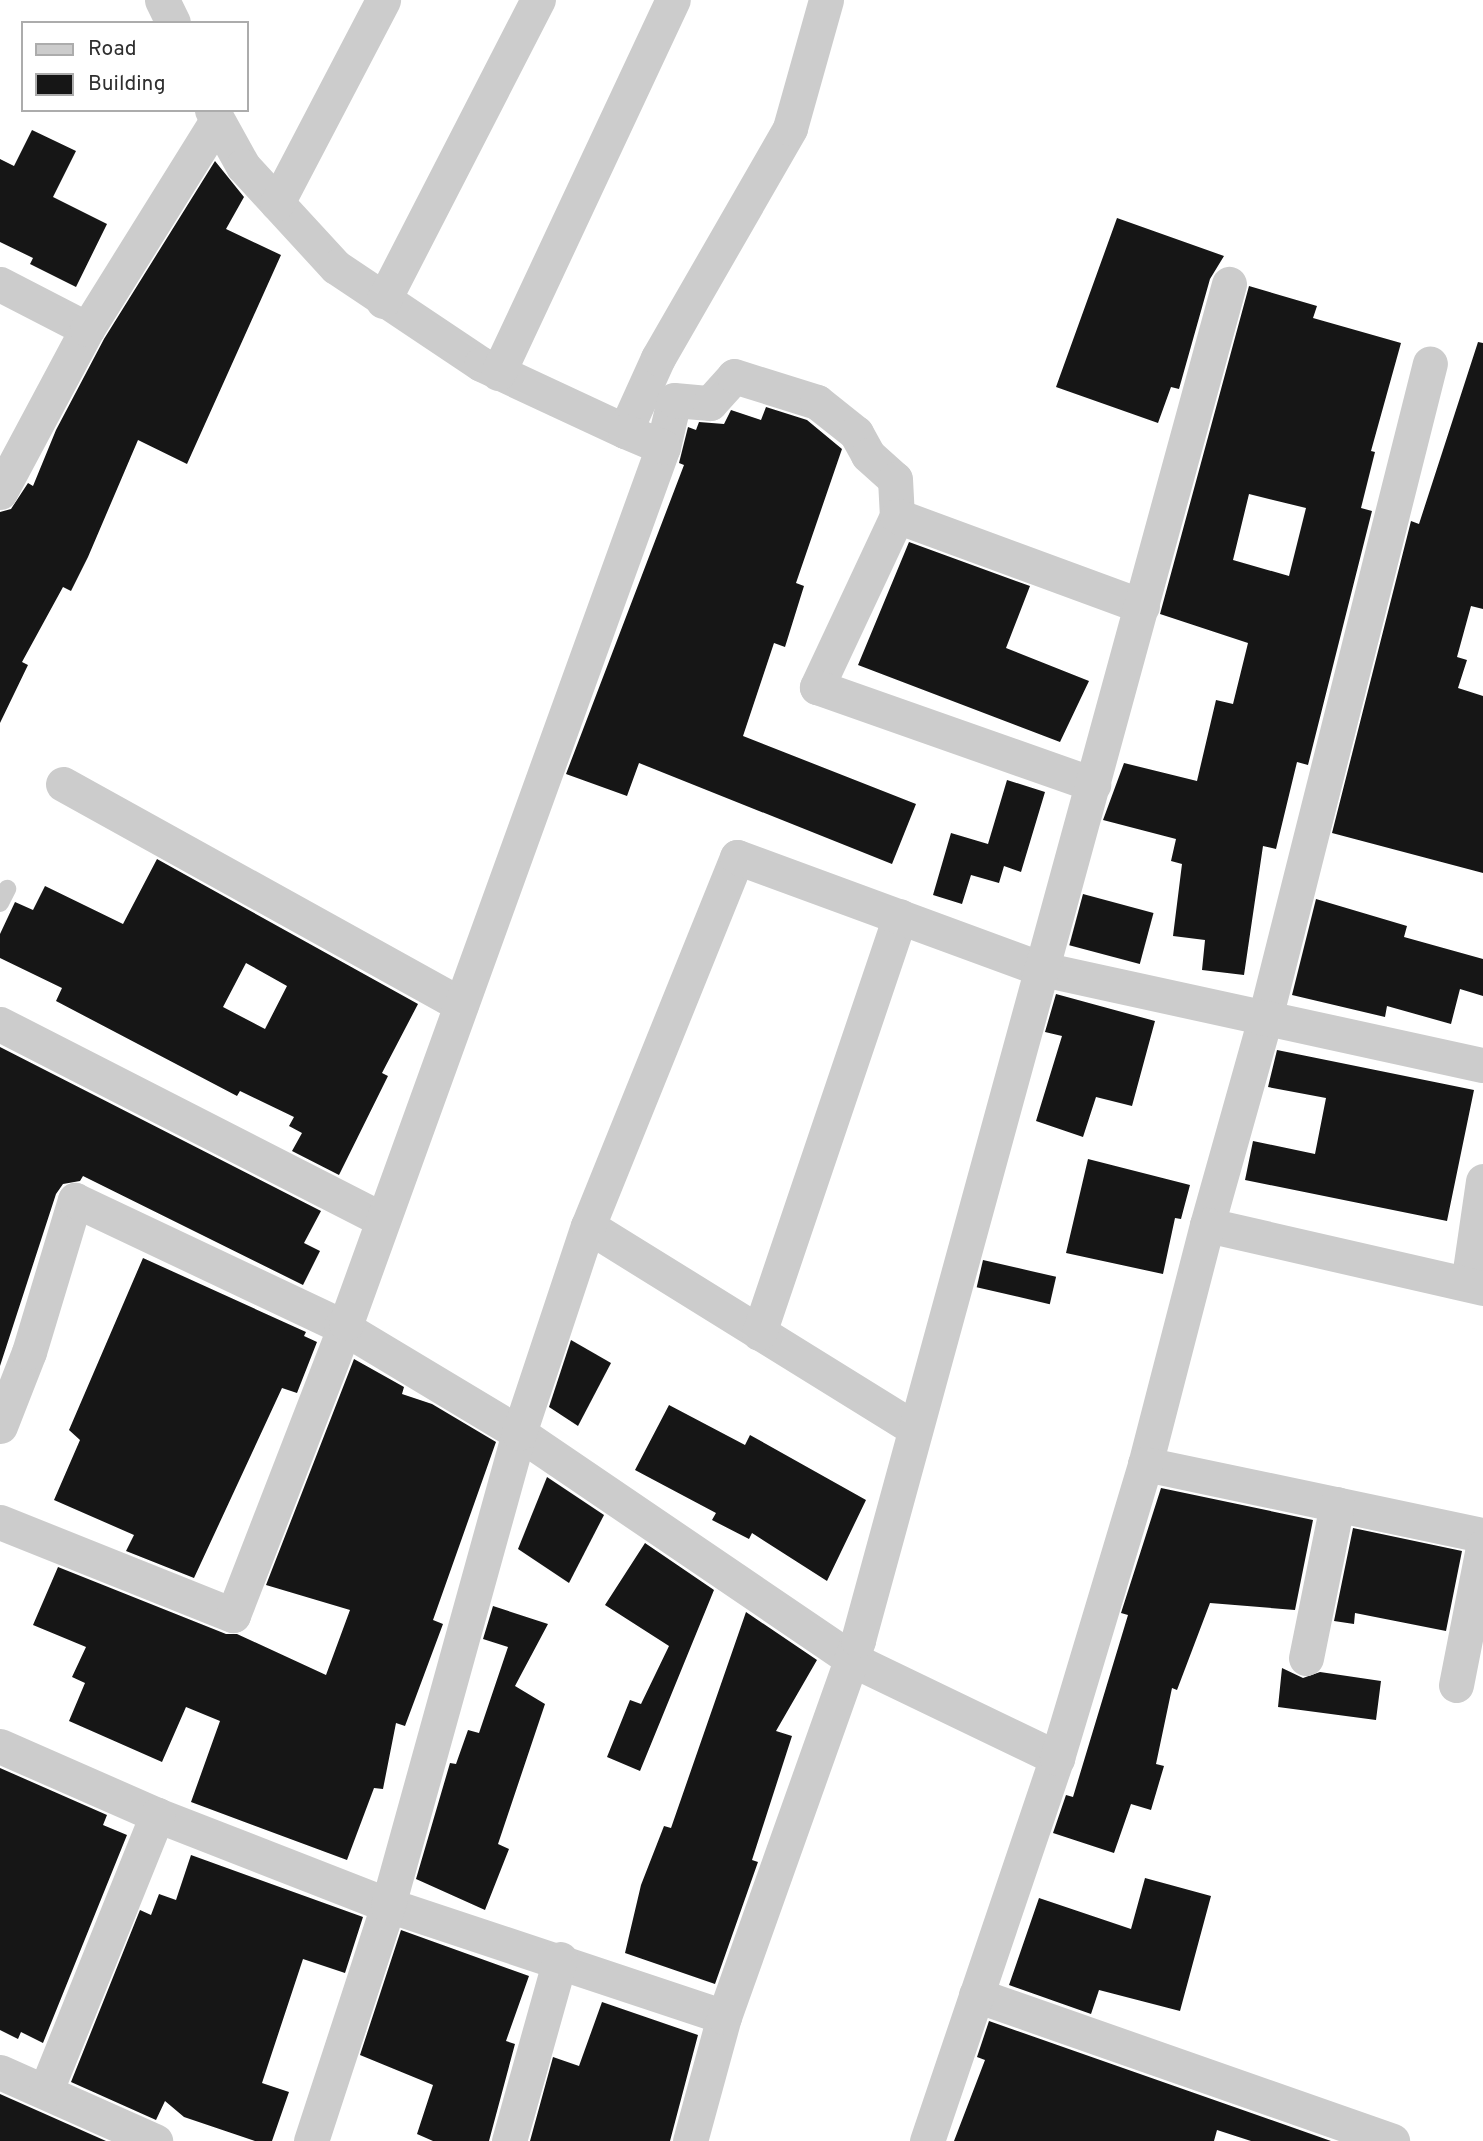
<!DOCTYPE html>
<html>
<head>
<meta charset="utf-8">
<style>
  body { margin:0 }
  #map { position:relative; width:1483px; height:2141px; overflow:hidden; background:#fff; font-family:Overpass,sans-serif }
  div>[style] { position:absolute }
  [style*='--x'] { left:calc(var(--x)*1px); top:calc(var(--y)*1px); width:calc(var(--w)*1px); rotate:calc(var(--a)*1deg) }
  .building>* { inset:0; background:#161616; transform-origin:0 0 }
  .lane>* { height:18px; margin:-9px; padding:0 9px; transform-origin:9px; border-radius:9px; background:#ccc }
  .street>* { height:35px; margin:-17.5px; padding:0 17.5px; transform-origin:17.5px; border-radius:17.5px; background:#ccc }
  span { translate:-50% -50%; white-space:nowrap; text-align:center; line-height:1.15; -webkit-text-stroke:7px #fff; paint-order:stroke }
  .legend { position:absolute; left:21px; top:21px; width:228px; height:91px; box-sizing:border-box; background:#fff; border:2px solid #acacac; margin:0; padding:9px 12px; list-style:none; font-size:21px; color:#2f2f2f }
  .legend li { display:flex; align-items:center; gap:14px; height:35px }
  .legend b { width:35px; border:2px solid #acacac }
</style>
</head>
<body>
<div id="map">
  <div class="building">
    <div style="clip-path:polygon(32px 130px,76px 151px,53px 197px,107px 224px,76px 287px,30px 264px,33px 258px,0 242px,0 159px,14px 166px)"></div>
    <div style="clip-path:polygon(215px 161px,244px 197px,226px 229px,281px 255px,187px 464px,138px 440px,88px 557px,71px 591px,63px 587px,22px 662px,28px 665px,0 723px,0 512px,11px 509px,28px 483px,33px 486px,56px 430px,104px 339px)"></div>
    <div style="clip-path:polygon(1117px 218px,1224px 256px,1210px 279px,1179px 389px,1171px 387px,1158px 423px,1056px 387px)"></div>
    <div style="clip-path:polygon(evenodd,1249px 286px,1317px 306px,1313px 318px,1401px 343px,1371px 451px,1375px 452px,1361px 508px,1372px 511px,1308px 765px,1297px 762px,1276px 849px,1263px 846px,1244px 975px,1202px 970px,1205px 940px,1173px 936px,1182px 864px,1171px 861px,1176px 839px,1103px 820px,1124px 763px,1197px 781px,1216px 700px,1233px 704px,1248px 643px,1160px 614px,1249px 286px,1249px 494px,1306px 508px,1289px 576px,1233px 560px,1249px 494px)"></div>
    <div style="clip-path:polygon(1478px 342px,1483px 343px,1483px 609px,1471px 606px,1457px 657px,1467px 660px,1458px 688px,1483px 696px,1483px 873px,1332px 833px,1411px 521px,1419px 524px)"></div>
    <div style="clip-path:polygon(766px 407px,807px 420px,842px 449px,796px 583px,804px 586px,785px 647px,774px 643px,743px 736px,916px 804px,892px 864px,639px 763px,627px 796px,566px 774px,684px 465px,679px 463px,688px 427px,696px 430px,699px 422px,724px 424px,731px 410px,761px 420px)"></div>
    <div style="clip-path:polygon(909px 542px,1030px 586px,1006px 648px,1089px 681px,1060px 742px,858px 665px)"></div>
    <div style="clip-path:polygon(1007px 780px,1045px 792px,1021px 872px,1004px 866px,999px 883px,971px 875px,962px 904px,933px 895px,951px 833px,988px 844px)"></div>
    <div style="clip-path:polygon(evenodd,157px 859px,418px 1004px,382px 1073px,388px 1076px,339px 1175px,292px 1151px,302px 1133px,289px 1126px,294px 1117px,240px 1091px,237px 1096px,56px 1001px,62px 988px,0 958px,0 934px,15px 902px,33px 910px,45px 886px,123px 924px,157px 859px,246px 963px,287px 986px,265px 1029px,223px 1007px,246px 963px)"></div>
    <div style="left:1083px;top:894px;width:73px;height:53px;rotate:15deg"></div>
    <div style="clip-path:polygon(1316px 899px,1407px 926px,1404px 937px,1483px 959px,1483px 996px,1460px 989px,1451px 1024px,1387px 1006px,1385px 1017px,1292px 995px)"></div>
    <div style="clip-path:polygon(1056px 994px,1155px 1021px,1132px 1106px,1096px 1097px,1083px 1137px,1036px 1121px,1062px 1036px,1045px 1032px)"></div>
    <div style="clip-path:polygon(0 1047px,321px 1211px,304px 1243px,320px 1251px,303px 1285px,83px 1176px,80px 1181px,63px 1184px,56px 1194px,0 1366px)"></div>
    <div style="clip-path:polygon(1277px 1050px,1474px 1090px,1447px 1221px,1245px 1180px,1253px 1141px,1315px 1154px,1326px 1098px,1268px 1087px)"></div>
    <div style="clip-path:polygon(1088px 1159px,1190px 1185px,1181px 1219px,1175px 1218px,1163px 1274px,1066px 1253px)"></div>
    <div style="clip-path:polygon(143px 1258px,306px 1332px,304px 1336px,317px 1342px,297px 1393px,282px 1388px,194px 1578px,126px 1551px,134px 1535px,54px 1500px,80px 1440px,69px 1430px)"></div>
    <div style="left:983px;top:1260px;width:75px;height:28px;rotate:13deg"></div>
    <div style="clip-path:polygon(571px 1340px,611px 1363px,578px 1426px,549px 1407px)"></div>
    <div style="clip-path:polygon(354px 1359px,404px 1387px,402px 1394px,432px 1404px,496px 1442px,433px 1620px,443px 1624px,405px 1726px,396px 1723px,383px 1789px,374px 1788px,347px 1860px,191px 1802px,220px 1721px,186px 1707px,162px 1762px,69px 1721px,85px 1683px,72px 1677px,86px 1647px,33px 1625px,58px 1567px,226px 1634px,237px 1634px,326px 1675px,350px 1610px,266px 1585px)"></div>
    <div style="clip-path:polygon(669px 1405px,745px 1445px,750px 1435px,866px 1500px,827px 1581px,752px 1533px,749px 1539px,712px 1520px,716px 1513px,635px 1470px)"></div>
    <div style="clip-path:polygon(547px 1477px,604px 1515px,569px 1583px,518px 1549px)"></div>
    <div style="clip-path:polygon(1161px 1488px,1313px 1520px,1295px 1610px,1210px 1603px,1177px 1690px,1172px 1688px,1156px 1764px,1164px 1766px,1151px 1810px,1131px 1804px,1114px 1853px,1053px 1833px,1066px 1795px,1073px 1797px,1128px 1615px,1121px 1613px)"></div>
    <div style="clip-path:polygon(1353px 1528px,1462px 1551px,1446px 1631px,1355px 1613px,1354px 1624px,1334px 1621px)"></div>
    <div style="clip-path:polygon(645px 1543px,714px 1590px,640px 1771px,607px 1757px,630px 1700px,641px 1704px,669px 1646px,605px 1605px)"></div>
    <div style="clip-path:polygon(493px 1606px,548px 1624px,515px 1686px,545px 1704px,498px 1844px,509px 1849px,485px 1910px,416px 1879px,450px 1763px,456px 1764px,468px 1730px,479px 1733px,508px 1647px,483px 1639px)"></div>
    <div style="clip-path:polygon(746px 1612px,817px 1660px,776px 1731px,792px 1736px,752px 1860px,758px 1862px,715px 1984px,625px 1953px,641px 1885px,664px 1826px,671px 1828px)"></div>
    <div style="clip-path:polygon(1282px 1668px,1303px 1678px,1320px 1672px,1381px 1681px,1376px 1720px,1278px 1707px)"></div>
    <div style="clip-path:polygon(0 1768px,107px 1815px,103px 1825px,127px 1835px,43px 2043px,21px 2032px,18px 2039px,0 2030px)"></div>
    <div style="clip-path:polygon(191px 1855px,363px 1917px,345px 1973px,303px 1959px,262px 2083px,289px 2092px,272px 2141px,255px 2141px,184px 2117px,165px 2101px,156px 2120px,71px 2082px,140px 1910px,151px 1915px,159px 1894px,176px 1900px)"></div>
    <div style="clip-path:polygon(1145px 1878px,1211px 1896px,1180px 2011px,1099px 1990px,1091px 2014px,1009px 1985px,1039px 1898px,1131px 1929px)"></div>
    <div style="clip-path:polygon(401px 1930px,529px 1976px,506px 2041px,515px 2044px,489px 2141px,433px 2141px,417px 2134px,433px 2085px,360px 2055px)"></div>
    <div style="clip-path:polygon(602px 2002px,698px 2035px,670px 2141px,530px 2141px,553px 2057px,579px 2066px)"></div>
    <div style="clip-path:polygon(989px 2021px,1331px 2141px,1251px 2141px,1217px 2130px,1214px 2141px,954px 2141px,985px 2060px,977px 2057px)"></div>
    <div style="clip-path:polygon(0 2094px,106px 2141px,0 2141px)"></div>
  </div>
  <div class="lane">
    <div style="--x:0;--y:903;--w:16;--a:-63"></div>
  </div>
  <div class="street">
    <div style="--x:162;--y:0;--w:25;--a:64"></div>
    <div style="--x:212;--y:110;--w:64;--a:61"></div>
    <div style="--x:243;--y:166;--w:137;--a:47.4"></div>
    <div style="--x:336;--y:267;--w:174;--a:33.8"></div>
    <div style="--x:481;--y:364;--w:159;--a:25"></div>
    <div style="--x:625;--y:431;--w:80;--a:-65.7"></div>
    <div style="--x:658;--y:358;--w:265;--a:-60.1"></div>
    <div style="--x:790;--y:128;--w:133;--a:-74.3"></div>
    <div style="--x:277;--y:203;--w:229;--a:-62.4"></div>
    <div style="--x:0;--y:284;--w:98;--a:27.3"></div>
    <div style="--x:383;--y:301;--w:339;--a:-62.8"></div>
    <div style="--x:498;--y:373;--w:412;--a:-64.9"></div>
    <div style="--x:663;--y:447;--w:48;--a:-76.8"></div>
    <div style="--x:674;--y:400;--w:36;--a:5"></div>
    <div style="--x:710;--y:403;--w:36;--a:-48"></div>
    <div style="--x:734;--y:376;--w:87;--a:17.4"></div>
    <div style="--x:817;--y:402;--w:50;--a:38.5"></div>
    <div style="--x:856;--y:433;--w:25;--a:61"></div>
    <div style="--x:868;--y:455;--w:36;--a:42"></div>
    <div style="--x:895;--y:479;--w:37;--a:87"></div>
    <div style="--x:897;--y:516;--w:189;--a:115.1"></div>
    <div style="--x:817;--y:687;--w:293;--a:19.4"></div>
    <div style="--x:0;--y:492;--w:185;--a:-61.9"></div>
    <div style="--x:87;--y:329;--w:246;--a:-58.1"></div>
    <div style="--x:897;--y:516;--w:261;--a:20.2"></div>
    <div style="--x:63;--y:784;--w:455;--a:29"></div>
    <div style="--x:0;--y:1024;--w:430;--a:27.1"></div>
    <div style="--x:1207;--y:1225;--w:215;--a:-74.3"></div>
    <div style="--x:1265;--y:1018;--w:675;--a:-75.86"></div>
    <div style="--x:588;--y:1226;--w:385;--a:31.8"></div>
    <div style="--x:1468;--y:1284;--w:104;--a:-81.7"></div>
    <div style="--x:1483;--y:1288;--w:283;--a:-167.1"></div>
    <div style="--x:1207;--y:1225;--w:247;--a:104.5"></div>
    <div style="--x:1145;--y:1464;--w:345;--a:11.9"></div>
    <div style="--x:759;--y:1333;--w:440;--a:-71.3"></div>
    <div style="--x:0;--y:1426;--w:79;--a:-68.6"></div>
    <div style="--x:29;--y:1352;--w:159;--a:-73.2"></div>
    <div style="--x:75;--y:1200;--w:294;--a:25.3"></div>
    <div style="--x:341;--y:1326;--w:208;--a:31"></div>
    <div style="--x:519;--y:1433;--w:402;--a:34.2"></div>
    <div style="--x:851;--y:1659;--w:229;--a:25.7"></div>
    <div style="--x:0;--y:1522;--w:251;--a:21.8"></div>
    <div style="--x:233;--y:1615;--w:313;--a:-68.8"></div>
    <div style="--x:346;--y:1323;--w:932;--a:-70.11"></div>
    <div style="--x:663;--y:447;--w:41;--a:-157.2"></div>
    <div style="--x:1306;--y:1658;--w:157;--a:-78.6"></div>
    <div style="--x:1456;--y:1685;--w:141;--a:-78.9"></div>
    <div style="--x:0;--y:1746;--w:171;--a:23.7"></div>
    <div style="--x:157;--y:1815;--w:248;--a:21.3"></div>
    <div style="--x:388;--y:1905;--w:354;--a:18.4"></div>
    <div style="--x:976;--y:1995;--w:441;--a:19.3"></div>
    <div style="--x:0;--y:2072;--w:170;--a:24"></div>
    <div style="--x:46;--y:2090;--w:297;--a:-68"></div>
    <div style="--x:311;--y:2141;--w:248;--a:-71.9"></div>
    <div style="--x:388;--y:1905;--w:490;--a:-74.5"></div>
    <div style="--x:519;--y:1433;--w:218;--a:-71.6"></div>
    <div style="--x:588;--y:1226;--w:398;--a:-68"></div>
    <div style="--x:737;--y:857;--w:325;--a:20.2"></div>
    <div style="--x:1042;--y:969;--w:451;--a:12.3"></div>
    <div style="--x:509;--y:2141;--w:189;--a:-74.3"></div>
    <div style="--x:690;--y:2141;--w:129;--a:-74.7"></div>
    <div style="--x:724;--y:2017;--w:400;--a:-70.4"></div>
    <div style="--x:858;--y:1640;--w:1406;--a:-74.7"></div>
    <div style="--x:927;--y:2141;--w:404;--a:-71.3"></div>
    <div style="--x:1057;--y:1758;--w:307;--a:-73.3"></div>
  </div>
  <ul class="legend">
  <li><b style="height:9px;background:#ccc"></b>Road</li>
  <li><b style="height:19px;background:#161616"></b>Building</li>
  </ul>
</div>
</body>
</html>
